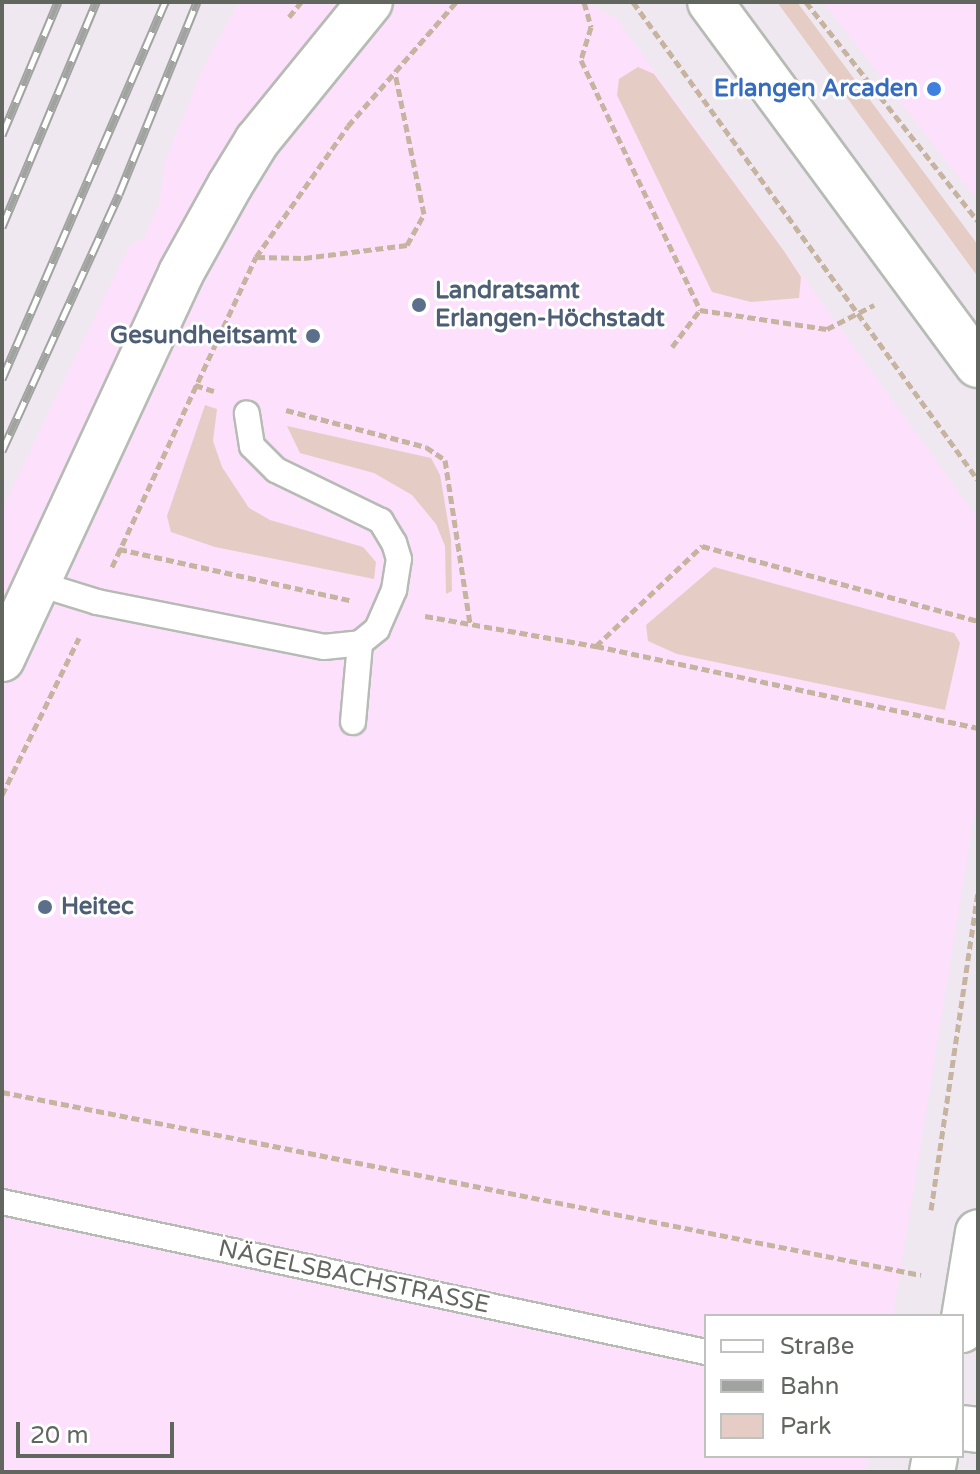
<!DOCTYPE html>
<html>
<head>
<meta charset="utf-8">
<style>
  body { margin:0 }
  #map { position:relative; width:980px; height:1474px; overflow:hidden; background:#f0e8f0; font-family:"Varela Round",sans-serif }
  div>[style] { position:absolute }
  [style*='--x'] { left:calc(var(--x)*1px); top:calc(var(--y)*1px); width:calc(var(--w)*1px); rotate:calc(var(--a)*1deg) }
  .commercial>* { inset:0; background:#fce0fc }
  .green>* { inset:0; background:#e5cdc6 }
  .path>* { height:5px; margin-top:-2.5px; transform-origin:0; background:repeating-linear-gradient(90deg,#c6b4a0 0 8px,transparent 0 12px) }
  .roads { filter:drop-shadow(2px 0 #b6bbb4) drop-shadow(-2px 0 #b6bbb4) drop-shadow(0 2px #b6bbb4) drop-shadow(0 -2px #b6bbb4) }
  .service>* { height:24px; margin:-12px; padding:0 12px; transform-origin:12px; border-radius:12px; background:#fff }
  .minor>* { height:44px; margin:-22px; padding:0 22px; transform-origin:22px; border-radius:22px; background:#fff }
  .tertiary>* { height:44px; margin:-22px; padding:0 22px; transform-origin:22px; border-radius:22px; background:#fff }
  .rail>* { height:9px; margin-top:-4.5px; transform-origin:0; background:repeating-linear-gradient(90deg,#fff 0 18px,#a1a3a0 0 36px); box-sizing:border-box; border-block:2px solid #a1a3a0 }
  .dots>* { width:22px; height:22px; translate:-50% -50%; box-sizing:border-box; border:4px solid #fff; border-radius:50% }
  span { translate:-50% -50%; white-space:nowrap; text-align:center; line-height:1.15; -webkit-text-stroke:6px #fff; paint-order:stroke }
  .shop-label { font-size:24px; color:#366cbe; font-weight:700 }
  .right { translate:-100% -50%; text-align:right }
  .service-label { font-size:24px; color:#4e5e75; font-weight:700 }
  .left { translate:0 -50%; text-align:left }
  .street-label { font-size:24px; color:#61675f }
  .frame { position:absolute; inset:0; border:4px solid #61675f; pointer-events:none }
  .legend { position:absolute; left:704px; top:1314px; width:260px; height:144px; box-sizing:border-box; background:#fff; border:2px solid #c0c2bf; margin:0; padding:10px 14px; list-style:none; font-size:24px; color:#61675f }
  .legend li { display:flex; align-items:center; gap:16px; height:40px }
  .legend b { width:40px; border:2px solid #c0c2bf }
  .scale { position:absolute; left:16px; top:1422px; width:158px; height:36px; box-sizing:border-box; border:4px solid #61675f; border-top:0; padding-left:10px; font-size:24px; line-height:28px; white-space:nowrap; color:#61675f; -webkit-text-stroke:6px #fff; paint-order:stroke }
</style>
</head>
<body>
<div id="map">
  <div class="commercial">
    <div style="clip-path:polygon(239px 2px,585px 2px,616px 18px,974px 513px,978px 525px,978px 792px,893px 1316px,706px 1316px,706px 1456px,868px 1456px,865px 1472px,2px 1472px,2px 509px,129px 246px,144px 238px,160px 200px,165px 161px,205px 64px)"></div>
    <div style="clip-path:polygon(823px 2px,978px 2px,978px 200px,958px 176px)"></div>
  </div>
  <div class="green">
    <div style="clip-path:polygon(777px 2px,797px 2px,978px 245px,978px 277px)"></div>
    <div style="clip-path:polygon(638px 67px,654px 74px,784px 251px,801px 277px,799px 298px,751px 302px,712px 292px,617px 95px,619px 79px)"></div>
    <div style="clip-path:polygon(205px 405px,217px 409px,213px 441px,222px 467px,249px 508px,270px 520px,363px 547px,376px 562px,374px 579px,215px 547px,171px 532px,167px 516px)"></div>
    <div style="clip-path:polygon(287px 426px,431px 458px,440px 475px,451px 540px,452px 591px,446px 594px,445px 546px,436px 524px,412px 495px,374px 473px,300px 453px)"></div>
    <div style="clip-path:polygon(714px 567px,954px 633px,960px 643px,945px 710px,677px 654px,648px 641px,646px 625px)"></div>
  </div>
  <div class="path">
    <div style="--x:584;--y:2;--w:26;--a:74"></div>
    <div style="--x:591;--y:27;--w:34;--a:107"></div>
    <div style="--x:581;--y:60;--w:277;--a:64.5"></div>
    <div style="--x:700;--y:310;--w:128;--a:8.5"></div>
    <div style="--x:827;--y:329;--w:53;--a:-27.1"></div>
    <div style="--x:633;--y:2;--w:589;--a:54.18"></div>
    <div style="--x:806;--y:2;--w:278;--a:51.9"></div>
    <div style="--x:289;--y:17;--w:19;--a:-51"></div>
    <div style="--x:257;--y:257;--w:47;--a:1.2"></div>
    <div style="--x:304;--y:258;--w:104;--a:-7.2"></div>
    <div style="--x:407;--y:245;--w:35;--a:-61"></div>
    <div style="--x:424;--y:214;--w:144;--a:-101.6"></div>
    <div style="--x:672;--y:347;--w:46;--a:-52.9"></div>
    <div style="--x:195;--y:385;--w:20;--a:18"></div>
    <div style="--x:286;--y:410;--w:145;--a:14.8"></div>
    <div style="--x:426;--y:447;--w:23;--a:34"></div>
    <div style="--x:445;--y:460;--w:166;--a:81.3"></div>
    <div style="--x:119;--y:549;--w:236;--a:12.5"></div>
    <div style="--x:112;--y:567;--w:342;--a:-65.1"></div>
    <div style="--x:256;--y:257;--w:160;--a:-54.9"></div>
    <div style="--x:348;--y:126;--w:164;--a:-48.9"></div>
    <div style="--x:425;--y:616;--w:174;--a:10"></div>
    <div style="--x:596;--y:646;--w:391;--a:12.1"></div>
    <div style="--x:596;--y:646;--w:146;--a:-43.3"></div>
    <div style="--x:702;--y:546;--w:286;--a:15.2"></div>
    <div style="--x:2;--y:795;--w:175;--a:-63.9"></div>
    <div style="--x:2;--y:1092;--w:937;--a:11.26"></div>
    <div style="--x:931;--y:1210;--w:323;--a:-81.6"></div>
  </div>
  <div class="roads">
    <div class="service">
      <div style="--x:39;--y:584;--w:61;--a:17.2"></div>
      <div style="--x:97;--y:602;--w:231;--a:11.2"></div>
      <div style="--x:324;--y:647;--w:36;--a:-6"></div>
      <div style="--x:360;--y:643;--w:22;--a:-39"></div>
      <div style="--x:377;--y:629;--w:43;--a:-66.4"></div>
      <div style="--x:394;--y:590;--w:31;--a:-81"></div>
      <div style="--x:399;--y:559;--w:17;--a:-107"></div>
      <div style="--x:394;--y:543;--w:26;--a:-121"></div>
      <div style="--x:381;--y:521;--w:117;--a:-154.1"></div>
      <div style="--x:276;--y:470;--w:34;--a:-135"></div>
      <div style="--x:252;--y:446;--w:33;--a:-99"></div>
      <div style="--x:353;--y:722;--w:79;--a:-84.9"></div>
      <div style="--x:2;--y:1202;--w:720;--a:12.03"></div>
    </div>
    <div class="minor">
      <div style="--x:962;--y:1428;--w:16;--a:7"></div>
    </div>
    <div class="tertiary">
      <div style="--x:710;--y:2;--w:451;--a:53.6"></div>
      <div style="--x:2;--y:659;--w:425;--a:-65.1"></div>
      <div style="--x:181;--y:273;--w:101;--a:-60.9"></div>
      <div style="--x:230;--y:185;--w:52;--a:-58.5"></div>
      <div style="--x:257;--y:141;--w:179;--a:-50.9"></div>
      <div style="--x:962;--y:1330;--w:99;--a:-80.7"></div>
      <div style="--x:932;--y:1472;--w:16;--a:-79"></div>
    </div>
  </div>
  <div class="rail">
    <div style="--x:2;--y:135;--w:144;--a:-67.2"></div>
    <div style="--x:2;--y:227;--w:244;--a:-67.3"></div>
    <div style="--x:2;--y:379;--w:411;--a:-66.6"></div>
    <div style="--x:2;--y:451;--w:282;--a:-65.5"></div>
    <div style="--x:119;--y:194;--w:207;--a:-67.9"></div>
  </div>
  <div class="dots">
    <div style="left:934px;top:89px;background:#3f7fe0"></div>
    <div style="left:419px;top:305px;background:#5c6f8a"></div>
    <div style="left:313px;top:336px;background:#5c6f8a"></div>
    <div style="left:45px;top:907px;background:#5c6f8a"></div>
  </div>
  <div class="shop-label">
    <span class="right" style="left:918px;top:89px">Erlangen Arcaden</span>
  </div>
  <div class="service-label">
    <span class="left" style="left:435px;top:305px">Landratsamt<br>Erlangen-Höchstadt</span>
    <span class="right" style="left:297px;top:336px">Gesundheitsamt</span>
    <span class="left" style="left:61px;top:907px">Heitec</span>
  </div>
  <div class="street-label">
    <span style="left:354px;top:1277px;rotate:12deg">NÄGELSBACHSTRASSE</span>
  </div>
  <div class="frame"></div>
  <ul class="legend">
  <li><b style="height:10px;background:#fff"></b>Straße</li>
  <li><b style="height:10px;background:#a1a3a0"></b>Bahn</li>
  <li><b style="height:22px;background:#e5cdc6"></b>Park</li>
  </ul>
  <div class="scale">20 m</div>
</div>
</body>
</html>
